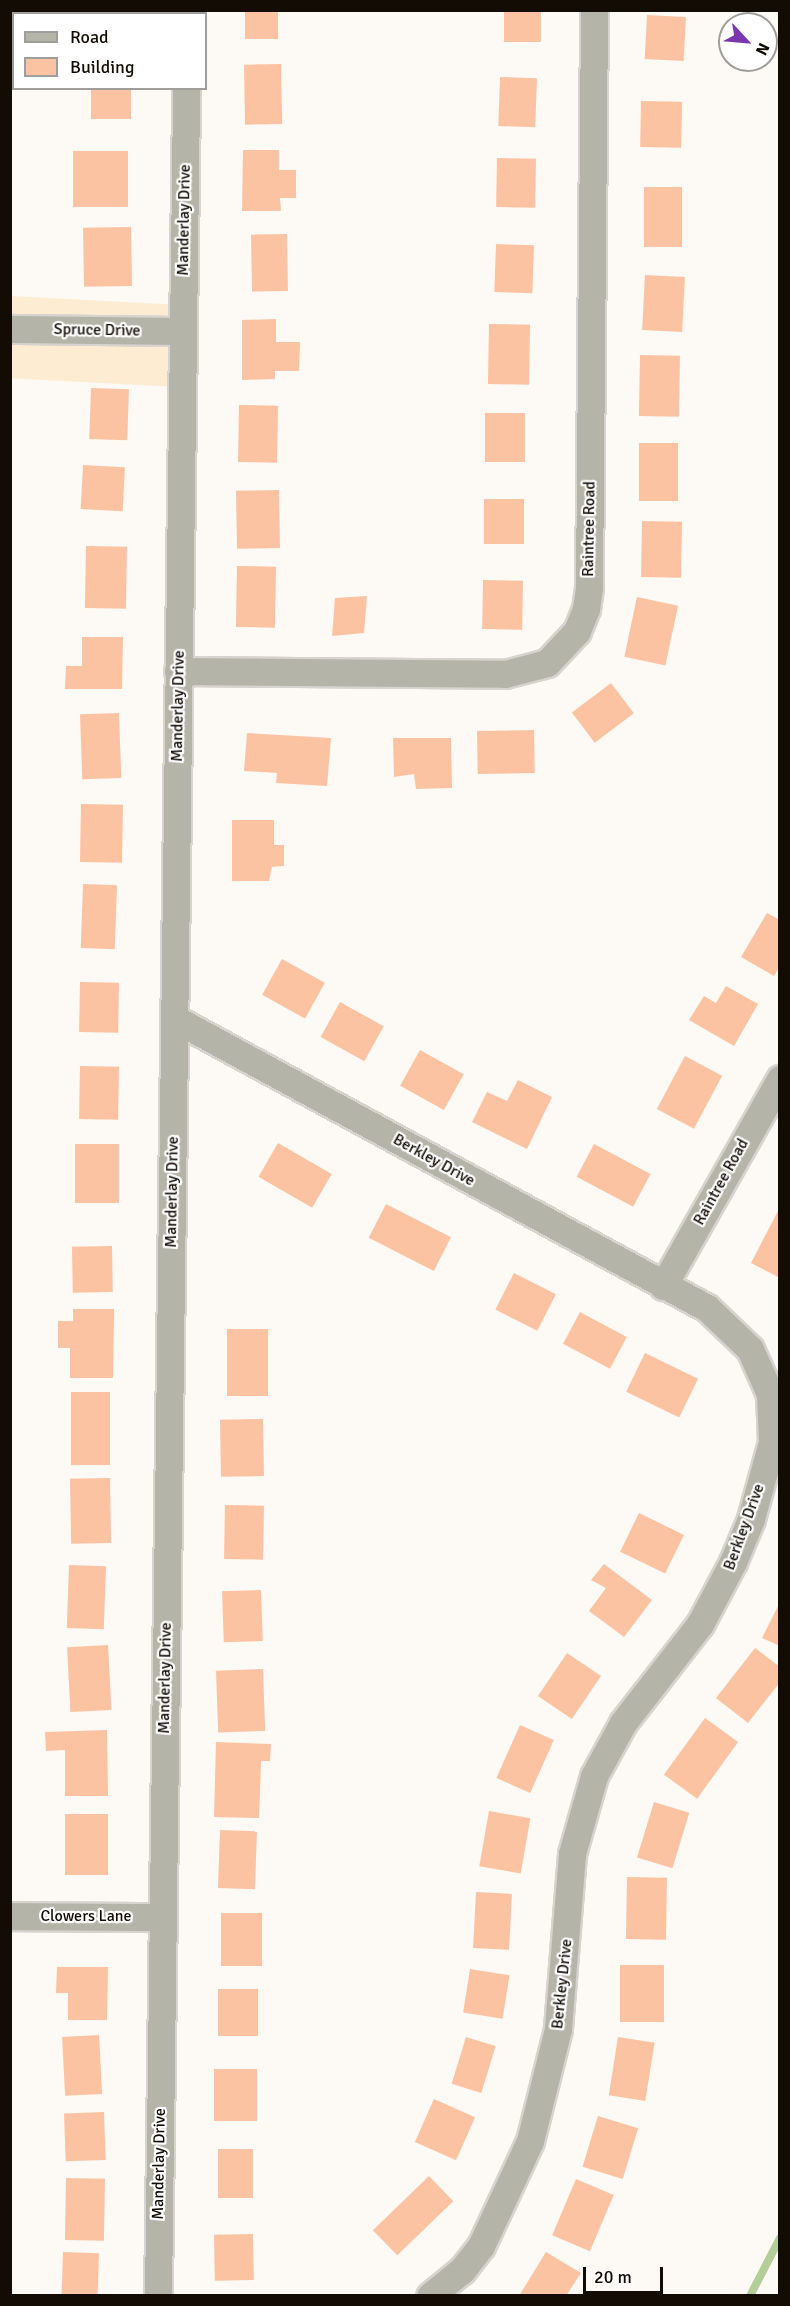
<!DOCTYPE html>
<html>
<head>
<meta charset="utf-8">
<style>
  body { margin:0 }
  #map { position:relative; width:790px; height:2306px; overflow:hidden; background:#fdf9f4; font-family:Signika,sans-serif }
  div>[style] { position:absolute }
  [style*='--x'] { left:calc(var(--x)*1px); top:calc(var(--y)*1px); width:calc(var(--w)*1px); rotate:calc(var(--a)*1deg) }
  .built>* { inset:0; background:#fdecd2; transform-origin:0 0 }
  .stream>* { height:8px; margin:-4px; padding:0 4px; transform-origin:4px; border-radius:4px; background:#b2cf99 }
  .building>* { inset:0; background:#fcc3a2; transform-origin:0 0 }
  .roads { filter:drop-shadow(2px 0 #d7d3ce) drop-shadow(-2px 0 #d7d3ce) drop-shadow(0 2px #d7d3ce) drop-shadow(0 -2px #d7d3ce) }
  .minor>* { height:27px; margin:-13.5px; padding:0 13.5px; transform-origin:13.5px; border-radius:13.5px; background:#b5b4a8 }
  span { translate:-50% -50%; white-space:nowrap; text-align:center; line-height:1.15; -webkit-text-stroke:4.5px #fff; paint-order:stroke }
  .street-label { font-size:16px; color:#120c05 }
  .frame { position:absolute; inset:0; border:12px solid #120c05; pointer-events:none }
  .legend { position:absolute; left:12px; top:12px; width:195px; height:78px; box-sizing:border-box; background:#fff; border:2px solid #a09e9b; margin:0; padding:8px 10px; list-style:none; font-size:18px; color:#120c05 }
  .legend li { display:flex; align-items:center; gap:12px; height:30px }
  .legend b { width:30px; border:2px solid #a09e9b }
  .north { position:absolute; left:718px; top:12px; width:60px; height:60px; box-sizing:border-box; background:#fff; border:2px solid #a09e9b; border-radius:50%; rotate:116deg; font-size:16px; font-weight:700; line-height:24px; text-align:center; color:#120c05 }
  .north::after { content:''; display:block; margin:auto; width:21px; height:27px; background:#7b38ad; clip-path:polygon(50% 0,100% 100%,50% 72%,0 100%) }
  .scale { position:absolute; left:583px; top:2267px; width:80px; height:27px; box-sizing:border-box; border:3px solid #120c05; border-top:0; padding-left:8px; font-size:18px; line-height:21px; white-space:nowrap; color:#120c05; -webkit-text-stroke:4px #fff; paint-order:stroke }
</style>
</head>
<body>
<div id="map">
  <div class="built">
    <div style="left:10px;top:296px;width:173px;height:82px;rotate:3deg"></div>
  </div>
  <div class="stream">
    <div style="--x:750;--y:2296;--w:65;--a:-62.7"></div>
  </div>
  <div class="building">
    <div style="left:92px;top:10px;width:39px;height:4px"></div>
    <div style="left:245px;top:10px;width:33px;height:29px"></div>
    <div style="left:504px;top:10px;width:37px;height:32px"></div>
    <div style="left:647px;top:15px;width:39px;height:44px;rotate:3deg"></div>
    <div style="left:281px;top:64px;width:60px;height:37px;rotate:89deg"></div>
    <div style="left:500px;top:77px;width:37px;height:49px;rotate:2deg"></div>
    <div style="left:91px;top:88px;width:40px;height:31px"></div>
    <div style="left:641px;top:101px;width:41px;height:46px;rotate:1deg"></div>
    <div style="clip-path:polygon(243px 150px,279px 150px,279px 170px,296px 170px,296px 198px,280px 198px,281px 211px,242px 211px)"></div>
    <div style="left:73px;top:151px;width:55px;height:56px"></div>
    <div style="left:497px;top:158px;width:39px;height:49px;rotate:1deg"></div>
    <div style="left:644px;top:187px;width:38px;height:60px"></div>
    <div style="left:131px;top:227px;width:59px;height:48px;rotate:89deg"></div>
    <div style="left:287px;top:234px;width:57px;height:36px;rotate:89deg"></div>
    <div style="left:496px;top:244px;width:38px;height:48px;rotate:2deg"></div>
    <div style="left:645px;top:275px;width:40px;height:55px;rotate:3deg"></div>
    <div style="clip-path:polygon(276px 319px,276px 342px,300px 342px,299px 371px,275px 371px,275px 379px,242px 380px,242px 320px)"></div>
    <div style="left:489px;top:324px;width:41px;height:60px;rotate:1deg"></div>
    <div style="left:640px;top:355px;width:40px;height:61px;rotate:1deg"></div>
    <div style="left:91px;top:388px;width:38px;height:51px;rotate:2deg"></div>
    <div style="left:239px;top:405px;width:39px;height:57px;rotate:1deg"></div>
    <div style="left:485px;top:413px;width:40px;height:49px"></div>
    <div style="left:639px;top:443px;width:39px;height:58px"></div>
    <div style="left:83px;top:465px;width:42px;height:44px;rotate:3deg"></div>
    <div style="left:279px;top:490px;width:58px;height:43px;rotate:89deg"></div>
    <div style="left:484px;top:499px;width:40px;height:45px"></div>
    <div style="left:642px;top:521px;width:40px;height:56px;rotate:1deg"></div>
    <div style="left:86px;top:546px;width:41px;height:62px;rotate:1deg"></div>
    <div style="left:237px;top:566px;width:39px;height:61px;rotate:1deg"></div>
    <div style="left:483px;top:580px;width:40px;height:49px;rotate:1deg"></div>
    <div style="clip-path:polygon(367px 596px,364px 633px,332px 636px,335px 598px)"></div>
    <div style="left:637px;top:597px;width:42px;height:61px;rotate:12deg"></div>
    <div style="clip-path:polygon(82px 637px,123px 637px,122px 689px,65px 689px,66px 666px,82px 666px)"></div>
    <div style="left:611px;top:683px;width:38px;height:49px;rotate:53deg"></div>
    <div style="left:119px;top:713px;width:65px;height:39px;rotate:88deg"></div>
    <div style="left:534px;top:730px;width:43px;height:57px;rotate:89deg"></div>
    <div style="clip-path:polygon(247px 733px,331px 738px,327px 786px,276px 783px,277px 773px,244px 771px)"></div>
    <div style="clip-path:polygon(393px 738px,451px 738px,452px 788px,416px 789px,414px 774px,394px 777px)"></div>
    <div style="left:81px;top:804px;width:42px;height:58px;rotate:1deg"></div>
    <div style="clip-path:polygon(232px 820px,274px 820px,274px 845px,284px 845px,284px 866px,272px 867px,269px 881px,232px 881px)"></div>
    <div style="left:83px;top:884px;width:34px;height:64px;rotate:2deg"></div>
    <div style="clip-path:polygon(767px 913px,780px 920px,780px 966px,774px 976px,741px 957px)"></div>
    <div style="left:282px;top:959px;width:49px;height:41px;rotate:29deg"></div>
    <div style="left:80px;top:982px;width:39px;height:50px;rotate:1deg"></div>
    <div style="clip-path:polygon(726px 986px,758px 1004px,734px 1046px,689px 1020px,704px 996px,716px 1003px)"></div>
    <div style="left:340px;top:1002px;width:50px;height:40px;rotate:29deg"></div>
    <div style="left:420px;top:1050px;width:50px;height:41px;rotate:29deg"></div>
    <div style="left:685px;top:1056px;width:42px;height:60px;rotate:28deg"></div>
    <div style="left:80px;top:1066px;width:39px;height:53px;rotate:1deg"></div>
    <div style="clip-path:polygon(518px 1080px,552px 1097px,527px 1149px,472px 1122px,487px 1092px,507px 1101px)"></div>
    <div style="left:278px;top:1143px;width:62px;height:39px;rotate:30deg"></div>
    <div style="left:75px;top:1144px;width:44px;height:59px"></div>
    <div style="left:594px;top:1144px;width:64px;height:37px;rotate:28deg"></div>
    <div style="left:386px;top:1204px;width:73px;height:38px;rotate:27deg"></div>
    <div style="clip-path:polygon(780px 1207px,780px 1278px,751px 1263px)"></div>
    <div style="left:112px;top:1246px;width:46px;height:40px;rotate:89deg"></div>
    <div style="left:514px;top:1273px;width:47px;height:41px;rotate:27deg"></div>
    <div style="clip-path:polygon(73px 1309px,114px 1309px,113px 1378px,70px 1378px,70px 1348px,58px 1348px,58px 1321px,73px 1321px)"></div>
    <div style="left:580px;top:1312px;width:53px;height:36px;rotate:28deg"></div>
    <div style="left:227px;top:1329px;width:41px;height:67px"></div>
    <div style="left:645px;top:1353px;width:59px;height:43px;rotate:26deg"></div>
    <div style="left:71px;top:1392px;width:39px;height:73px"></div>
    <div style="left:263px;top:1419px;width:57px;height:43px;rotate:89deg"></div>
    <div style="left:110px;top:1478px;width:65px;height:40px;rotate:89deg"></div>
    <div style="left:225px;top:1505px;width:39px;height:54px;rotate:1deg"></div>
    <div style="left:639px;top:1513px;width:50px;height:43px;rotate:26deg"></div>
    <div style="clip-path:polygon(604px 1564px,652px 1600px,624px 1637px,589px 1611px,606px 1588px,591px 1580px)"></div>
    <div style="left:69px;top:1565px;width:37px;height:63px;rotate:2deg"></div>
    <div style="left:261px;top:1590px;width:51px;height:39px;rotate:88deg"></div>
    <div style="clip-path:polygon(780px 1602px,780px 1646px,762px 1638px)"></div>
    <div style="left:108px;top:1645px;width:65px;height:41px;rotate:87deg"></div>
    <div style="clip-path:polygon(755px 1648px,780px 1667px,780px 1682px,748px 1723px,716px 1698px)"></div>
    <div style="left:567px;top:1653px;width:41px;height:52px;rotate:34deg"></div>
    <div style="left:263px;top:1669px;width:62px;height:47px;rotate:88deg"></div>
    <div style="left:705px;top:1718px;width:41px;height:70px;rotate:36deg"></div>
    <div style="left:520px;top:1725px;width:37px;height:58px;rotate:24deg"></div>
    <div style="clip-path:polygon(107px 1730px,108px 1796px,65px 1796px,65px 1750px,46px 1751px,45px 1732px)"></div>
    <div style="clip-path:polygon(216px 1742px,271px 1744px,270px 1761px,261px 1761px,259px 1818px,214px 1817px)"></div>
    <div style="left:654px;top:1802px;width:37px;height:58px;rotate:17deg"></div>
    <div style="left:489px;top:1811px;width:42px;height:56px;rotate:10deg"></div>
    <div style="left:65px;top:1814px;width:43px;height:61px"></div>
    <div style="left:220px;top:1830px;width:37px;height:58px;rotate:2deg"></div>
    <div style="left:627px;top:1877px;width:40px;height:62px;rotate:1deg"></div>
    <div style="left:476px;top:1892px;width:36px;height:56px;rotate:3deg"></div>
    <div style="left:221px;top:1913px;width:41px;height:53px"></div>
    <div style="left:620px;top:1965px;width:44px;height:57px"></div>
    <div style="clip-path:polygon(57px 1967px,108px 1967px,107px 2020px,68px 2020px,68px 1993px,56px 1993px)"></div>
    <div style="left:470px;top:1969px;width:40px;height:44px;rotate:9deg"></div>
    <div style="left:218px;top:1989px;width:40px;height:47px"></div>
    <div style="left:99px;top:2035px;width:59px;height:37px;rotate:87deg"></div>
    <div style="left:466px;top:2037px;width:31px;height:49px;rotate:17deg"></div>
    <div style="left:618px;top:2037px;width:37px;height:59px;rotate:9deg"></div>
    <div style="left:214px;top:2069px;width:43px;height:52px"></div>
    <div style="left:434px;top:2099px;width:45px;height:47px;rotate:24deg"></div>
    <div style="left:104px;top:2112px;width:48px;height:40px;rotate:88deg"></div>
    <div style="left:598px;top:2116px;width:42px;height:53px;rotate:17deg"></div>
    <div style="left:218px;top:2149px;width:35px;height:49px"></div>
    <div style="left:429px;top:2176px;width:35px;height:78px;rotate:46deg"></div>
    <div style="left:66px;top:2178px;width:39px;height:62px;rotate:1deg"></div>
    <div style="left:576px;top:2179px;width:41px;height:61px;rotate:23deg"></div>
    <div style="left:253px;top:2234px;width:46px;height:39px;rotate:89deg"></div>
    <div style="left:63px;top:2252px;width:36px;height:44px;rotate:2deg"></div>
    <div style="clip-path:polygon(546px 2252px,581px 2273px,566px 2296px,519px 2296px)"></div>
  </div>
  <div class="roads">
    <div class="minor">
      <div style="--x:187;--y:14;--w:4;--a:-90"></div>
      <div style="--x:10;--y:329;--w:173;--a:0.7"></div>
      <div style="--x:178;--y:671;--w:327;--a:0.5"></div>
      <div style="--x:505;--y:674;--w:43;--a:-14.7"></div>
      <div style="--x:547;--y:663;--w:44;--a:-46.8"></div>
      <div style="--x:577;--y:631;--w:24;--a:-68"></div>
      <div style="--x:586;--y:609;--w:22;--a:-82"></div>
      <div style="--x:589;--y:587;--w:577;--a:-89.5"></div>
      <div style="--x:175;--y:1019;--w:605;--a:28.51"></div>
      <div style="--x:707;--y:1308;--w:59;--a:43.6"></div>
      <div style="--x:750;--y:1349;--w:49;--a:66"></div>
      <div style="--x:770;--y:1394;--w:48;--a:87.6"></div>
      <div style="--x:772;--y:1442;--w:80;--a:105.3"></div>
      <div style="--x:751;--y:1519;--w:47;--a:112.7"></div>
      <div style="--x:733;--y:1562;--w:70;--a:118"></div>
      <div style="--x:700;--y:1624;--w:125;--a:127.9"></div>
      <div style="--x:623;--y:1723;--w:60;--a:118.7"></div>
      <div style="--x:594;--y:1776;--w:81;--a:105.8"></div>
      <div style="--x:572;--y:1854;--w:176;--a:94.6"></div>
      <div style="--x:558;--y:2029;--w:115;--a:104"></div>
      <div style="--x:530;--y:2141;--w:116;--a:115"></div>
      <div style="--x:481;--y:2246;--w:31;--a:128"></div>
      <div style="--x:462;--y:2270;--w:41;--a:140.9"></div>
      <div style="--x:663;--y:1286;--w:238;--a:-60.5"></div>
      <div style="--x:10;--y:1916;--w:151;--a:0.4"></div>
      <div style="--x:158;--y:2296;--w:2208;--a:-89.27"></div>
    </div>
  </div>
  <div class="street-label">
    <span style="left:184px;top:220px;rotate:-89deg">Manderlay Drive</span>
    <span style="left:97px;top:330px;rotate:1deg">Spruce Drive</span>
    <span style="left:589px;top:529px;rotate:-89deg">Raintree Road</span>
    <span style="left:178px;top:706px;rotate:-89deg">Manderlay Drive</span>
    <span style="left:434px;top:1160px;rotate:29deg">Berkley Drive</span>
    <span style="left:721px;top:1182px;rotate:-61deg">Raintree Road</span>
    <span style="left:172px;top:1192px;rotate:-89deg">Manderlay Drive</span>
    <span style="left:744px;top:1527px;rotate:-70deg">Berkley Drive</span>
    <span style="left:165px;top:1678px;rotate:-89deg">Manderlay Drive</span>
    <span style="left:86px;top:1916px">Clowers Lane</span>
    <span style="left:562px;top:1984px;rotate:-84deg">Berkley Drive</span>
    <span style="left:159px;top:2164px;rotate:-89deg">Manderlay Drive</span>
  </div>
  <div class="frame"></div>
  <ul class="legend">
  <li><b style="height:8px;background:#b5b4a8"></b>Road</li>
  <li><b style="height:16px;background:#fcc3a2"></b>Building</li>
  </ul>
  <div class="north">N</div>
  <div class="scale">20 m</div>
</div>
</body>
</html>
